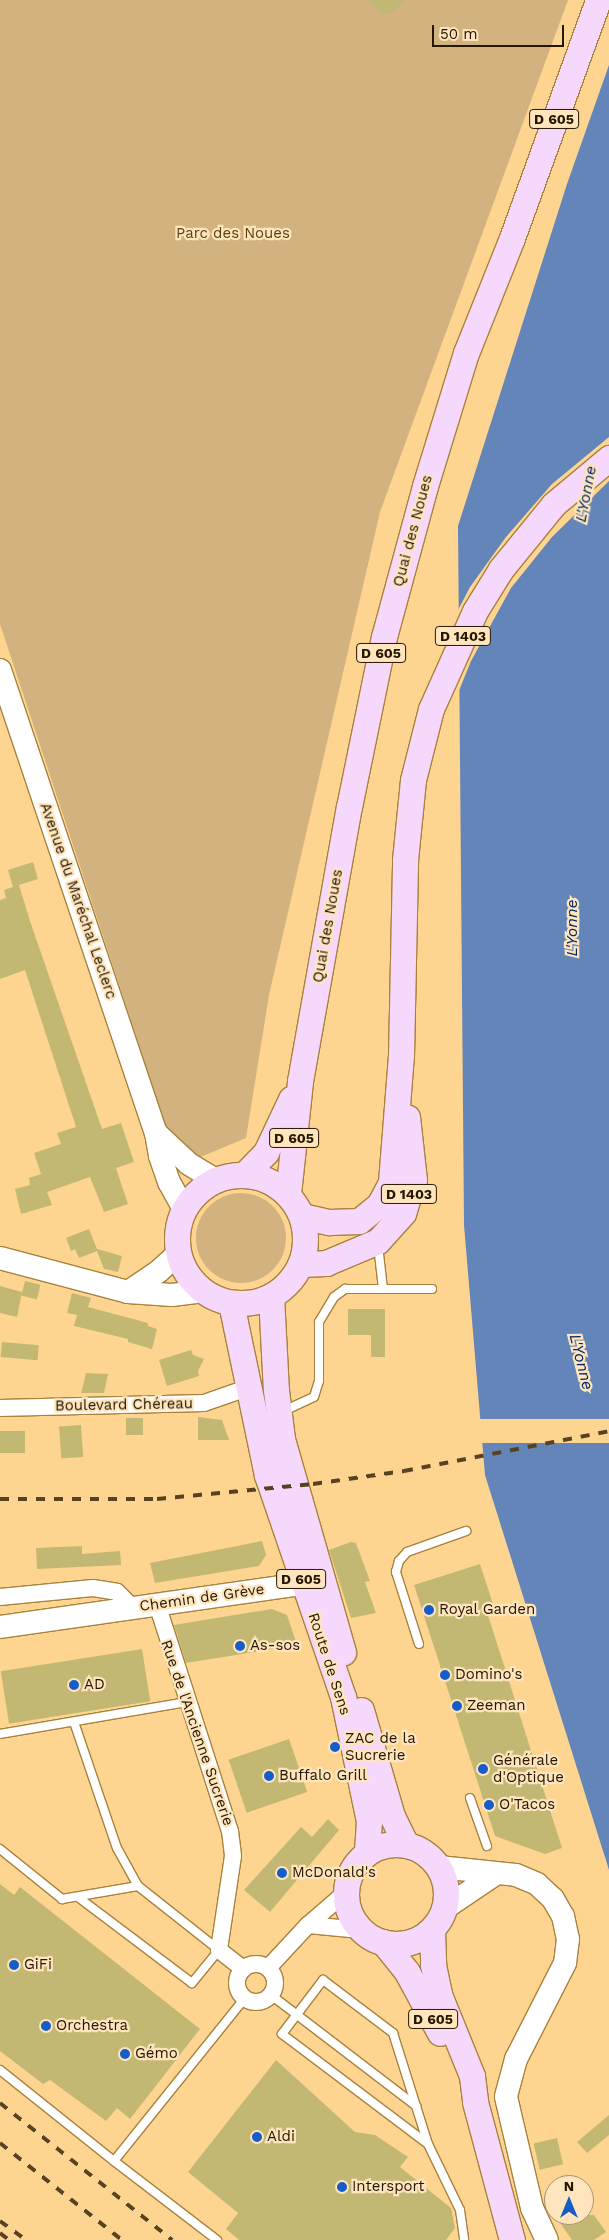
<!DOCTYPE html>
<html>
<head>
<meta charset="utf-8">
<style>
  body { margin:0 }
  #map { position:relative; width:609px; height:2240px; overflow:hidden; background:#fed590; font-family:"Work Sans",sans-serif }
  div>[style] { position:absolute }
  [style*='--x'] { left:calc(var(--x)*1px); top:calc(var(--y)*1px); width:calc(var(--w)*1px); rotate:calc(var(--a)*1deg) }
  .green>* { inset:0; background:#d2b27f }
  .round { border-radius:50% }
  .water>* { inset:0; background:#6485ba }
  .pier>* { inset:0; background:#fed590; transform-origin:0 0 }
  .building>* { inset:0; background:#c3b873; transform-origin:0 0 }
  .roads { filter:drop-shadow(1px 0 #a8823d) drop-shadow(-1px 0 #a8823d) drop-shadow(0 1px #a8823d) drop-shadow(0 -1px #a8823d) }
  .lane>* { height:8px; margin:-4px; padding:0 4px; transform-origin:4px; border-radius:4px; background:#fff }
  .street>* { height:16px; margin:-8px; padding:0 8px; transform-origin:8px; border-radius:8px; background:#fff }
  .street>.ring { margin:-8px; padding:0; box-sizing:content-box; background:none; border:16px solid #fff; border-radius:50% }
  .secondary>* { height:22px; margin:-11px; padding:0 11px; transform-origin:11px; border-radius:11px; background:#fff }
  .primary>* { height:25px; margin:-12.5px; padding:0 12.5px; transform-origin:12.5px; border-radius:12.5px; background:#f6d8fd }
  .primary>.ring { margin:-12.5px; padding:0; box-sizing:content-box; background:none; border:25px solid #f6d8fd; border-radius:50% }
  .rail>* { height:4px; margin-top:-2px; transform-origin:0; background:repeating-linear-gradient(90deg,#574221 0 9px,transparent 0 18px) }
  .dots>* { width:14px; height:14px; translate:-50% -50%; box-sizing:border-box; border:2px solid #fee5bd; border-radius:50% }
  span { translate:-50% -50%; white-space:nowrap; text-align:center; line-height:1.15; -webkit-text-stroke:4.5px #fee5bd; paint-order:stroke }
  .shield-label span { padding:1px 4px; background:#fee5bd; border:1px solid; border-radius:4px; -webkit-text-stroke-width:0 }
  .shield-label { font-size:14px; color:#251600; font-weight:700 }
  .park-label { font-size:15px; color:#5a4111 }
  .street-label { font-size:15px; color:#251600 }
  .poi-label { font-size:15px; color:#251600 }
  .left { translate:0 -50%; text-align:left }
  .water-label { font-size:16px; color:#002665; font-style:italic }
  .north { position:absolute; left:544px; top:2175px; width:50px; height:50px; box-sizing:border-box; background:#fee5bd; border:1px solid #a79271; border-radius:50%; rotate:0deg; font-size:14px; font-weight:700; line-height:20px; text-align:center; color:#251600 }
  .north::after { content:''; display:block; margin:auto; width:18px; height:22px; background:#175dc8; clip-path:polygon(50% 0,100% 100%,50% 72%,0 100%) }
  .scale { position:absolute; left:432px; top:25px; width:132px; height:22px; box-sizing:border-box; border:2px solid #251600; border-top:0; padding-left:6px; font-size:15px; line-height:18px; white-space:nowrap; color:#251600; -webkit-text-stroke:4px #fee5bd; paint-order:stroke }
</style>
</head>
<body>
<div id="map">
  <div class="green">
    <div style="clip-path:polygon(0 0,568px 0,380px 512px,269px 995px,246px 1138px,179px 1166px,0 624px)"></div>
    <div class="round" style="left:196px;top:1193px;width:90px;height:90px"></div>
  </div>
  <div class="water">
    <div style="clip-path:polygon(609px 65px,609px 1870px,485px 1475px,464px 1225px,458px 526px,567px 184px)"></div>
  </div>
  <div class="pier">
    <div style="clip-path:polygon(609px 437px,609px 481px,552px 537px,511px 588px,471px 661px,456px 698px,456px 614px,470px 587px,506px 537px,552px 484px)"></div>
    <div style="left:609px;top:1419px;width:24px;height:131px;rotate:90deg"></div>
  </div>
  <div class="building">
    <div style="clip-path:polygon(368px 0,405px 0,390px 14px,380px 13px)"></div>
    <div style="clip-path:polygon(33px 862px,38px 879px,19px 885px,30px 921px,102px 1129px,121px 1123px,134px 1162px,116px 1168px,128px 1204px,104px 1212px,90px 1177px,47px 1192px,52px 1205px,21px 1214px,15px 1189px,30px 1185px,29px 1178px,41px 1174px,34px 1153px,61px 1144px,57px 1133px,76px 1127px,25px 970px,0 979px,0 900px,6px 898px,4px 890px,13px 887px,8px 870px)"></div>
    <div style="clip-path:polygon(89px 1229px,97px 1249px,122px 1256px,118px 1272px,104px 1269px,97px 1251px,79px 1258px,75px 1249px,71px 1251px,66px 1238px)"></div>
    <div style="left:25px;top:1281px;width:16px;height:15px;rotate:14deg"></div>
    <div style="clip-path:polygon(0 1286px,22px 1292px,17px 1317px,0 1313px)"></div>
    <div style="clip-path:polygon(72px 1293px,91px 1298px,88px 1307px,148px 1323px,148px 1326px,157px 1329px,152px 1349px,128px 1342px,128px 1339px,74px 1326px,77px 1315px,67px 1313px)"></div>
    <div style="clip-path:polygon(348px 1309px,385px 1309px,385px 1357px,371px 1357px,371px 1335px,348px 1335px)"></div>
    <div style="left:2px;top:1342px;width:37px;height:15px;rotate:5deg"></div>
    <div style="clip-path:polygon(191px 1350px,193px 1355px,204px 1359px,198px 1371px,199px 1376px,167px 1386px,159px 1360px)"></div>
    <div style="clip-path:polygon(86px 1373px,108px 1374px,104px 1393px,81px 1393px)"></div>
    <div style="clip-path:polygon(198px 1417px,222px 1420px,229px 1440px,198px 1440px)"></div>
    <div style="left:126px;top:1418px;width:17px;height:17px"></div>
    <div style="left:81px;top:1425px;width:32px;height:22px;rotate:86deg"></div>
    <div style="left:0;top:1431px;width:25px;height:22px"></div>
    <div style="clip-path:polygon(262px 1541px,266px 1555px,259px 1566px,155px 1583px,150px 1563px)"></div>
    <div style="clip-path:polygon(351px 1542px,356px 1543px,370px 1581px,365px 1582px,376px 1613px,351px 1618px,329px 1550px)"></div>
    <div style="clip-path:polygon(82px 1546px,82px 1554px,120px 1551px,121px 1565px,37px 1569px,36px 1548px)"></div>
    <div style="clip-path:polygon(480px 1564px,495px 1610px,487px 1612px,562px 1848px,545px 1854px,495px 1836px,414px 1585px)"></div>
    <div style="clip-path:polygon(272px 1609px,287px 1615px,297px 1645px,186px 1663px,174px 1625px)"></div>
    <div style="left:142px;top:1649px;width:53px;height:143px;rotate:81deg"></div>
    <div style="left:289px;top:1739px;width:56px;height:64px;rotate:71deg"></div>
    <div style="clip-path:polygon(328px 1819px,339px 1830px,270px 1912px,244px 1890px,301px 1827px,312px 1837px)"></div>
    <div style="clip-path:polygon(0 1884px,14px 1895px,20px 1887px,200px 2029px,130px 2119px,117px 2108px,106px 2121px,50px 2080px,43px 2084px,0 2051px)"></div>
    <div style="clip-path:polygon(276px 2060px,355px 2132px,375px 2135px,408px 2157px,400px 2167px,451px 2208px,455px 2228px,446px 2240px,239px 2240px,226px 2229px,238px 2213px,188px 2172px)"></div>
    <div style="clip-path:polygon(609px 2115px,609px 2135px,587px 2153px,577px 2142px)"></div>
    <div style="left:557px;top:2138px;width:27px;height:24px;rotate:77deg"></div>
    <div style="clip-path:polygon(572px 2215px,594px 2215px,606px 2232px,594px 2240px,572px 2240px,560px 2223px)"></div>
  </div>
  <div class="roads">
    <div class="lane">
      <div style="--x:378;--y:1245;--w:44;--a:83.5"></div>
      <div style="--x:290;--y:1408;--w:26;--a:-25"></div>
      <div style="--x:314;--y:1397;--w:17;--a:-73"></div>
      <div style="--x:319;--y:1381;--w:59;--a:-90"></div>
      <div style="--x:319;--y:1322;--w:29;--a:-59"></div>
      <div style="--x:334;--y:1297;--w:14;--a:-36"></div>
      <div style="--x:345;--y:1289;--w:87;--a:0"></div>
      <div style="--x:419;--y:1644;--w:76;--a:-107.7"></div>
      <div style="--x:396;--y:1572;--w:11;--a:-75"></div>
      <div style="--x:399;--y:1561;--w:12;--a:-48"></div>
      <div style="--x:407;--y:1552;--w:63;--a:-19.6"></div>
      <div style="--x:74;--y:1722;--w:133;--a:71.2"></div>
      <div style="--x:117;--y:1848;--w:43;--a:61.1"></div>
      <div style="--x:138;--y:1886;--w:103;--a:38.3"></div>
      <div style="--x:219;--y:1950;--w:43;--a:129.3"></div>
      <div style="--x:192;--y:1983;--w:141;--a:-143"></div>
      <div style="--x:0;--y:1734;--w:190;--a:-9.7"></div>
      <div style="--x:470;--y:1798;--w:51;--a:70.5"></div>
      <div style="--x:0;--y:1849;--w:80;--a:38.9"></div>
      <div style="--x:62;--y:1899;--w:77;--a:-9.7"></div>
      <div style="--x:323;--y:1980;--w:88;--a:37.1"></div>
      <div style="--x:393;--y:2033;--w:116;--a:72.5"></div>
      <div style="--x:428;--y:2144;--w:183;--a:-143"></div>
      <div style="--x:282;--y:2034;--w:68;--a:-52.8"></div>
      <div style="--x:271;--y:1995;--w:183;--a:37.4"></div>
      <div style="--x:0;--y:2070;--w:146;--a:38.6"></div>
      <div style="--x:114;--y:2161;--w:209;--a:-51.2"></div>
      <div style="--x:428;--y:2144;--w:73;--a:64.1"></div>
      <div style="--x:460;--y:2210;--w:30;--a:82"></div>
      <div style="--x:114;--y:2161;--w:130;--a:37.5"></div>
    </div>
    <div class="street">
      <div style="--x:0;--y:1408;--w:204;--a:-1.4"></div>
      <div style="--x:204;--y:1403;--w:46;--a:-19.2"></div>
      <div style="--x:0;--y:1597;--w:93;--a:-5.5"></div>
      <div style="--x:93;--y:1588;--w:24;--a:9"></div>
      <div style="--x:117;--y:1592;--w:21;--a:45"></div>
      <div style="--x:157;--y:1604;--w:238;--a:72.2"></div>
      <div style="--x:230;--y:1831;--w:25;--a:83"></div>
      <div style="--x:233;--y:1856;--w:95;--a:98.5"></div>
      <div style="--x:219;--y:1950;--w:31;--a:38"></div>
      <div style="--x:308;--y:1925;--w:53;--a:5.4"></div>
      <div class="ring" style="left:237px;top:1964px;width:22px;height:22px"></div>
      <div style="--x:268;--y:1968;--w:59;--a:-47.1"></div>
      <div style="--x:308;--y:1925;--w:50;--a:-41"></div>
    </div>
    <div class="secondary">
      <div style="--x:0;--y:670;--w:489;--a:71.4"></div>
      <div style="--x:156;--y:1133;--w:23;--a:80"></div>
      <div style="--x:160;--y:1156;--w:28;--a:71"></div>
      <div style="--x:169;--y:1182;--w:31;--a:61"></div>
      <div style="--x:156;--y:1133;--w:45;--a:43.2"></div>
      <div style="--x:189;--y:1164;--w:31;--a:31"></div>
      <div style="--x:0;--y:1258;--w:132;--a:14.9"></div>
      <div style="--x:128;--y:1292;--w:44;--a:3.9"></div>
      <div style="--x:172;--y:1295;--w:32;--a:-7"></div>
      <div style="--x:128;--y:1292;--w:37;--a:-34"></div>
      <div style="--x:159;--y:1271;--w:27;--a:-42"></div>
      <div style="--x:0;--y:1627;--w:305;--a:-8.1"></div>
      <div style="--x:439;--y:1867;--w:77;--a:5.9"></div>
      <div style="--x:516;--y:1875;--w:23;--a:23"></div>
      <div style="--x:537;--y:1884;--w:22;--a:43"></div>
      <div style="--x:553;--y:1899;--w:20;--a:60"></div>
      <div style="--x:563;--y:1916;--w:24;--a:78"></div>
      <div style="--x:568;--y:1939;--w:24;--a:97"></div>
      <div style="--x:565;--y:1963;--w:108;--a:117"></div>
      <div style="--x:516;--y:2059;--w:39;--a:105"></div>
      <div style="--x:506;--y:2097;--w:114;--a:76.8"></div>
      <div style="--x:532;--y:2208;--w:35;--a:65"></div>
      <div style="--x:445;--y:1908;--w:59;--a:-34"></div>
    </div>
    <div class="primary">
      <div style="--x:244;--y:1175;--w:32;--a:-46"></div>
      <div style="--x:266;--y:1152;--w:59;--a:-64.7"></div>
      <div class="ring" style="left:177px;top:1175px;width:103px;height:103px"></div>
      <div style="--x:288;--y:1194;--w:114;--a:-83.9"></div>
      <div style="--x:300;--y:1081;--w:278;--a:-79.9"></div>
      <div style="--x:349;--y:807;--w:174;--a:-78.4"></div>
      <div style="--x:384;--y:637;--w:156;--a:-74.8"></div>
      <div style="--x:425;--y:486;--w:139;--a:-72.9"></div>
      <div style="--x:466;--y:353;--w:124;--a:-68.2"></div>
      <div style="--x:512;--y:238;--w:253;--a:-70.1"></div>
      <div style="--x:302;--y:1216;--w:28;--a:13"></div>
      <div style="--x:329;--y:1222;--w:30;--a:-2"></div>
      <div style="--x:359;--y:1221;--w:26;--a:-39"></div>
      <div style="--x:379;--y:1205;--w:26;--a:-62"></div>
      <div style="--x:391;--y:1182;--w:126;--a:-85.5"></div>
      <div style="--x:401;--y:1056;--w:196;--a:-88.8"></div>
      <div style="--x:405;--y:860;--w:80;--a:-84.3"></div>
      <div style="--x:413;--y:780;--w:73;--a:-75.8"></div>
      <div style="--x:431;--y:709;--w:107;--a:-65.8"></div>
      <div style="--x:475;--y:611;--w:49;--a:-58.2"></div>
      <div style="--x:501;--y:569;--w:84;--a:-50.8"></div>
      <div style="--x:554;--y:504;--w:72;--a:-39.9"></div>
      <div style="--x:301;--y:1264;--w:25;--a:-2"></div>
      <div style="--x:326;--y:1263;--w:56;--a:-22.9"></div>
      <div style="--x:378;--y:1241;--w:38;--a:-48"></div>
      <div style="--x:403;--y:1213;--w:35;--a:-72"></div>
      <div style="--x:414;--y:1180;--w:63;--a:-96.3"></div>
      <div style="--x:271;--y:1296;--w:94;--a:87"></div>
      <div style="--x:276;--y:1390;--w:49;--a:83"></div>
      <div style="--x:282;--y:1439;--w:222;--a:74"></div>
      <div style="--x:231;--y:1303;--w:176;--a:78.2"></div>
      <div style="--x:267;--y:1475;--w:235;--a:71.1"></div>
      <div style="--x:343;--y:1697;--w:127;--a:78.2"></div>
      <div style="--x:369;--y:1821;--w:32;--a:94"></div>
      <div style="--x:361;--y:1710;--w:110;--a:73.7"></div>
      <div style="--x:392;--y:1816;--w:32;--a:64"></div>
      <div class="ring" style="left:346px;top:1844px;width:75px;height:75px"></div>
      <div style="--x:432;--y:1930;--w:35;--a:88"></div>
      <div style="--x:433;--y:1965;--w:33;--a:78"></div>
      <div style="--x:440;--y:1997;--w:85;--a:67.9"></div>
      <div style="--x:472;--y:2076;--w:26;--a:83"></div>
      <div style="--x:475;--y:2102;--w:143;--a:75"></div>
      <div style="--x:383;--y:1942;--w:38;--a:51"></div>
      <div style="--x:407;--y:1972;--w:69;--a:61.6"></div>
    </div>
  </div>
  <div class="rail">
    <div style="--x:0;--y:1499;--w:157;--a:0"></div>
    <div style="--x:157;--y:1499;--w:157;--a:-5.5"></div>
    <div style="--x:313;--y:1484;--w:92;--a:-8.1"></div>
    <div style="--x:404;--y:1471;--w:209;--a:-11"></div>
    <div style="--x:0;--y:2103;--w:220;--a:38.5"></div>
    <div style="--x:0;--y:2143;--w:156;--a:38.5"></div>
    <div style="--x:0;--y:2221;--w:32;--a:36"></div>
    <div style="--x:0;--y:2233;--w:11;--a:38"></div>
  </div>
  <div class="dots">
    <div style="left:429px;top:1610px;background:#175dc8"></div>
    <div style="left:240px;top:1646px;background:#175dc8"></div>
    <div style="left:445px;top:1675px;background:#175dc8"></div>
    <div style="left:74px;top:1685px;background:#175dc8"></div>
    <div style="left:457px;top:1706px;background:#175dc8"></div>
    <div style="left:335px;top:1747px;background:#175dc8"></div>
    <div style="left:483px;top:1769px;background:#175dc8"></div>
    <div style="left:269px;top:1776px;background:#175dc8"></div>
    <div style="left:489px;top:1805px;background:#175dc8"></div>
    <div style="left:282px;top:1873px;background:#175dc8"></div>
    <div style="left:14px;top:1965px;background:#175dc8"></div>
    <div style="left:46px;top:2026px;background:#175dc8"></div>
    <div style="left:125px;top:2054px;background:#175dc8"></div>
    <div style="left:257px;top:2137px;background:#175dc8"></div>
    <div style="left:342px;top:2187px;background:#175dc8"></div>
  </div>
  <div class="shield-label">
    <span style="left:554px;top:119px">D 605</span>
    <span style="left:463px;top:636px">D 1403</span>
    <span style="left:381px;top:653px">D 605</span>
    <span style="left:294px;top:1138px">D 605</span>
    <span style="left:409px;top:1194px">D 1403</span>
    <span style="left:301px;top:1579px">D 605</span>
    <span style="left:433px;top:2019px">D 605</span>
  </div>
  <div class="park-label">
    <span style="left:233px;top:234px">Parc des Noues</span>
  </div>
  <div class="street-label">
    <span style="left:413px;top:531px;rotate:-75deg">Quai des Noues</span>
    <span style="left:78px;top:901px;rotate:71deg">Avenue du Maréchal Leclerc</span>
    <span style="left:328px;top:926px;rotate:-80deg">Quai des Noues</span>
    <span style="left:124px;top:1405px;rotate:-1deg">Boulevard Chéreau</span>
    <span style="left:202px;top:1598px;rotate:-8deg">Chemin de Grève</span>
    <span style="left:329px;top:1664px;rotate:72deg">Route de Sens</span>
    <span style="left:197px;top:1733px;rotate:71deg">Rue de l'Ancienne Sucrerie</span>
  </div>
  <div class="poi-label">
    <span class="left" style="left:439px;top:1610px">Royal Garden</span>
    <span class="left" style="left:250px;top:1646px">As-sos</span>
    <span class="left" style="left:455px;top:1675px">Domino's</span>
    <span class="left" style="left:84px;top:1685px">AD</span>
    <span class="left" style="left:467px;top:1706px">Zeeman</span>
    <span class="left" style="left:345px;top:1747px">ZAC de la<br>Sucrerie</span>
    <span class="left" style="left:493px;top:1769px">Générale<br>d'Optique</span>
    <span class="left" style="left:279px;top:1776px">Buffalo Grill</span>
    <span class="left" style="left:499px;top:1805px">O'Tacos</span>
    <span class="left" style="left:292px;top:1873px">McDonald's</span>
    <span class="left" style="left:24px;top:1965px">GiFi</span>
    <span class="left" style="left:56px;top:2026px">Orchestra</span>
    <span class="left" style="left:135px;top:2054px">Gémo</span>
    <span class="left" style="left:267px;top:2137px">Aldi</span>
    <span class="left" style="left:352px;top:2187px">Intersport</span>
  </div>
  <div class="water-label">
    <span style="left:586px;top:494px;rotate:-79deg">L'Yonne</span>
    <span style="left:572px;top:928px;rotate:-90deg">L'Yonne</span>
    <span style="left:581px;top:1362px;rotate:76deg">L'Yonne</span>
  </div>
  <div class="north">N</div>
  <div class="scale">50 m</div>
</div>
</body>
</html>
